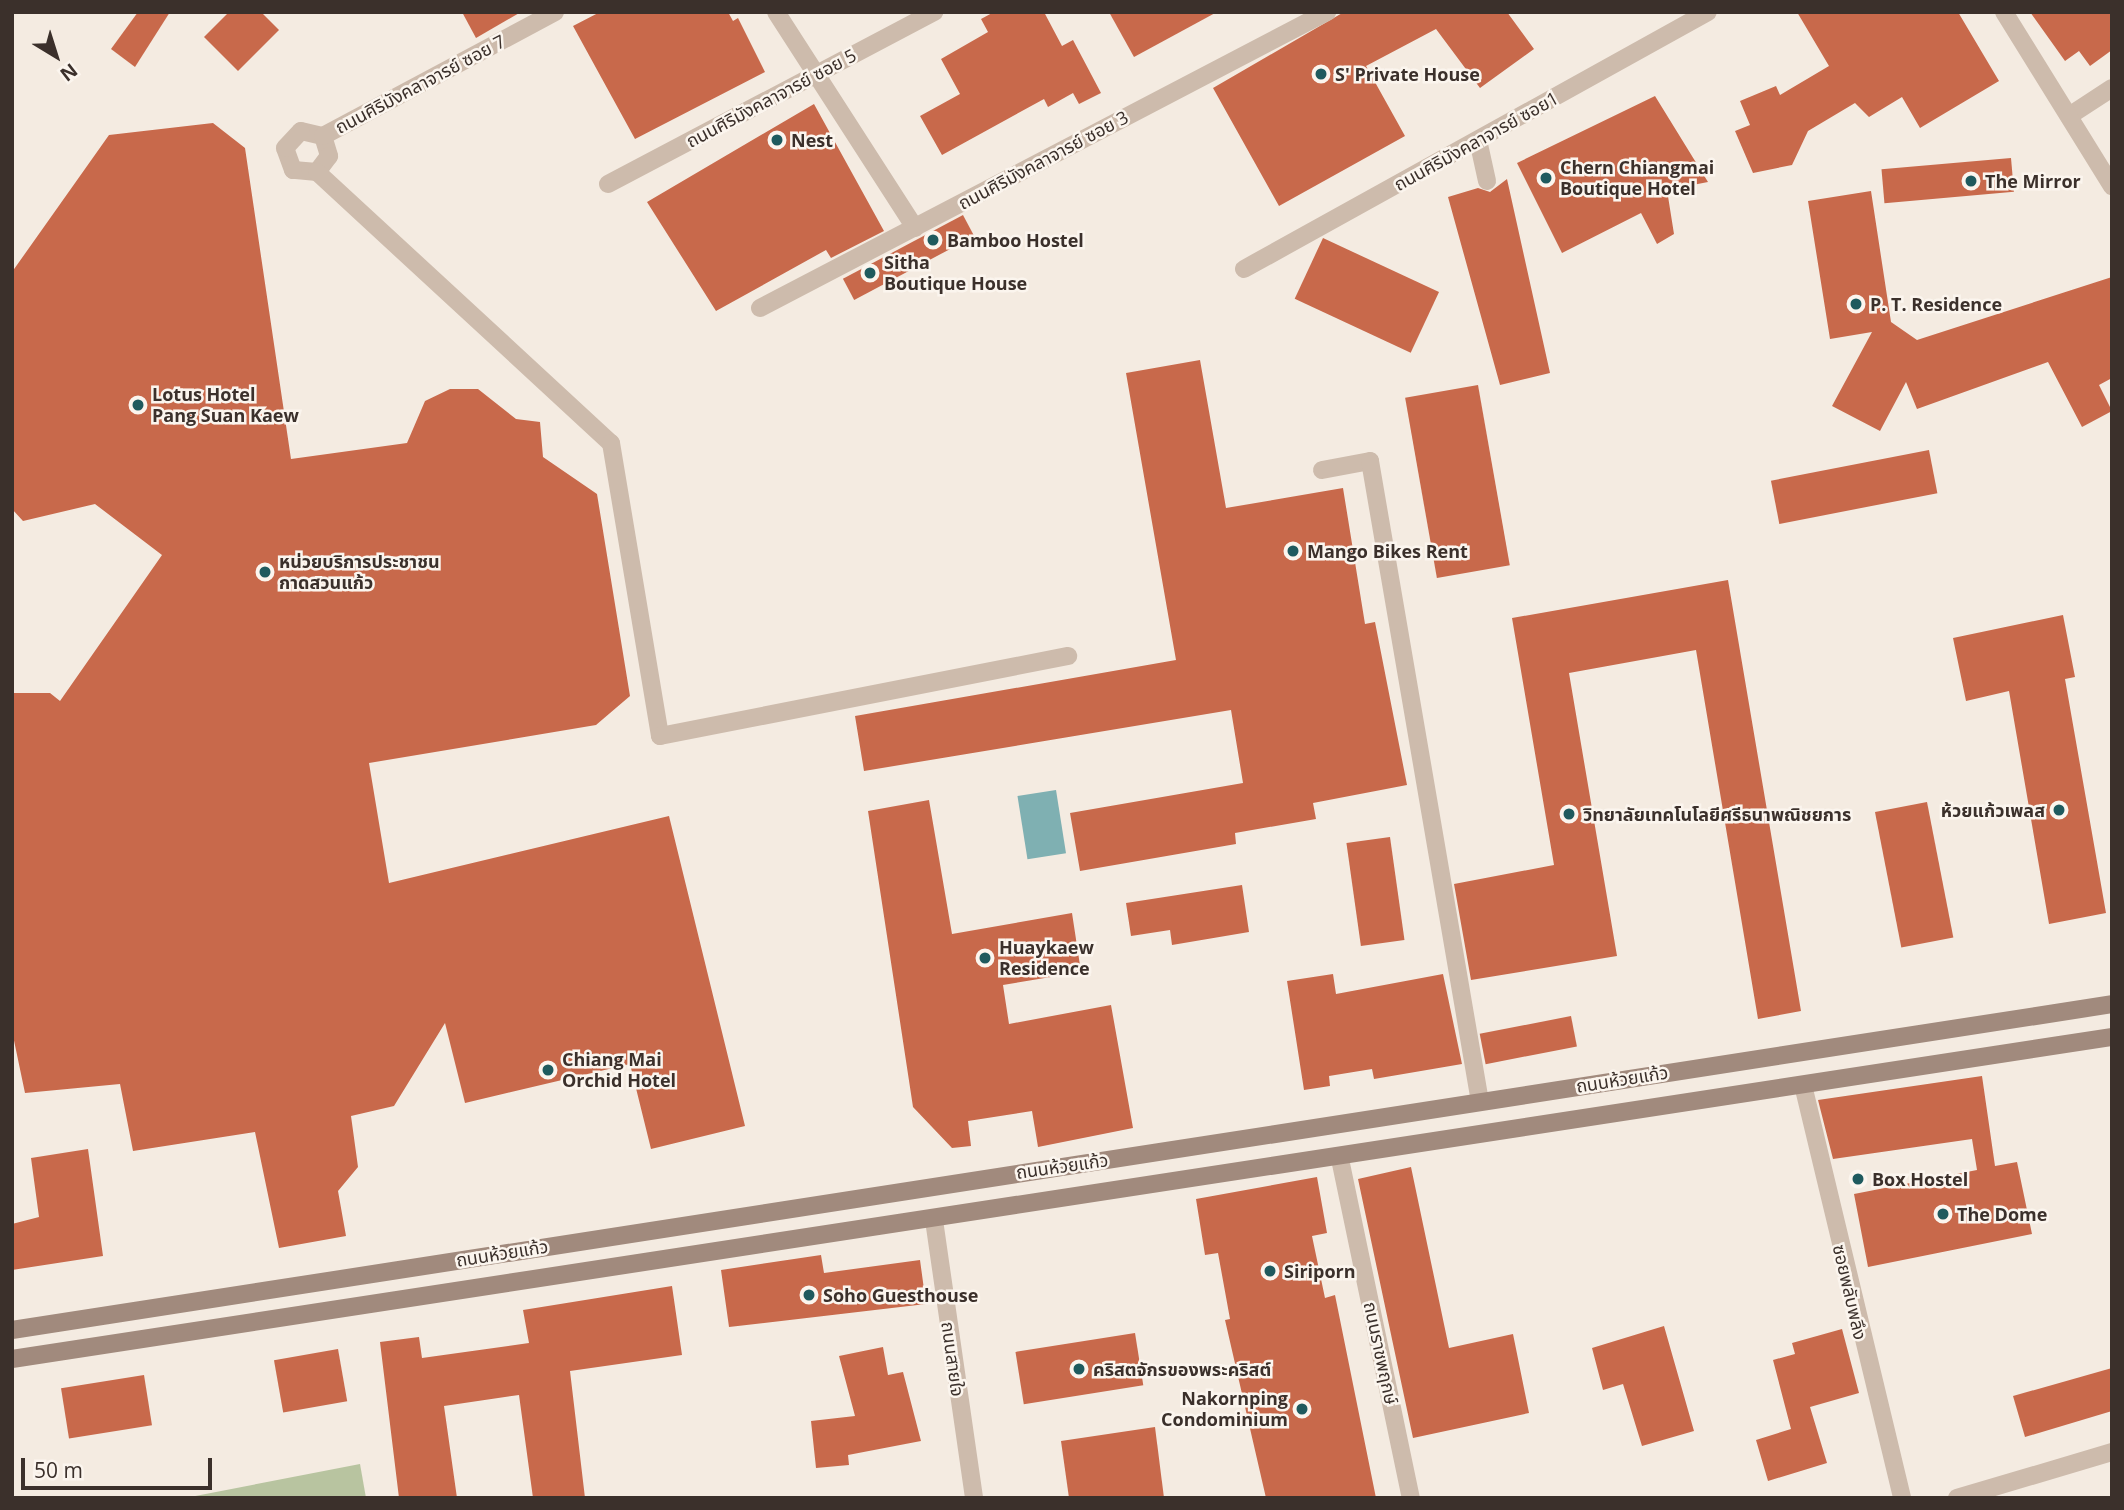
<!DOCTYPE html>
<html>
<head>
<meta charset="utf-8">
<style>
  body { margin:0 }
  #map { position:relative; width:2124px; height:1510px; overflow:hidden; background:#f4ebe1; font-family:"Open Sans","Noto Sans Thai",sans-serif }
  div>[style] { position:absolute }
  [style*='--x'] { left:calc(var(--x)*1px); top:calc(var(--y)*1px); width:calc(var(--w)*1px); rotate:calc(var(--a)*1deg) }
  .green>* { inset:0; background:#b8c4a0 }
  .water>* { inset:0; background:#7fb0b2; transform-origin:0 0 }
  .building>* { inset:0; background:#c8694b; transform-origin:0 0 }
  .minor>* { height:18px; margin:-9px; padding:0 9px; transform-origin:9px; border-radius:9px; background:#cdbbac }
  .tertiary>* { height:18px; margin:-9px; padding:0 9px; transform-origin:9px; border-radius:9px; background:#cdbbac }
  .secondary>* { height:18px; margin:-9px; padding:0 9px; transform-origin:9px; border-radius:9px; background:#a18a7d }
  .dots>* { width:19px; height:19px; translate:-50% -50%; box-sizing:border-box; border:4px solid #fbf5ee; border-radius:50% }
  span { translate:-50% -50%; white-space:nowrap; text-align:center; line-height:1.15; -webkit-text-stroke:5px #fbf5ee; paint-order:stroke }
  .poi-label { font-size:18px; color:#3b302b; font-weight:700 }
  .left { translate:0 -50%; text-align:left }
  .right { translate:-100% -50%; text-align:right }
  .street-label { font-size:18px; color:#3b302b }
  .frame { position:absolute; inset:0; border:14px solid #3b302b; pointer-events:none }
  .north { position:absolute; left:21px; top:21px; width:70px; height:70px; -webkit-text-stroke:5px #fbf5ee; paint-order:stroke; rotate:142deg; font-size:19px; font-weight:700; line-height:28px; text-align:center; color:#3b302b }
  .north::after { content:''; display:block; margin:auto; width:24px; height:32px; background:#3b302b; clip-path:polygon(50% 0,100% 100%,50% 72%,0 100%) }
  .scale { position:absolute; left:21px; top:1458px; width:191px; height:32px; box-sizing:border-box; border:4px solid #3b302b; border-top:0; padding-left:9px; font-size:21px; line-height:24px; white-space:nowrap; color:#3b302b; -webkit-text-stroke:5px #fbf5ee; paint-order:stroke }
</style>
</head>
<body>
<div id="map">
  <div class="green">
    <div style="clip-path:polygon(360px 1464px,366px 1498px,185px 1498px)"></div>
  </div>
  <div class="water">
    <div style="left:1056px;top:790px;width:64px;height:39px;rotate:81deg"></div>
  </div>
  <div class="building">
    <div style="clip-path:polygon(138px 12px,170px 12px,135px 67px,111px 49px)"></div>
    <div style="clip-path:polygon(229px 12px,261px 12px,279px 30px,238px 71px,204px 37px)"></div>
    <div style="clip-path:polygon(462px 12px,521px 12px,476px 38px)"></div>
    <div style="clip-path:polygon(600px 12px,728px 12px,733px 21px,738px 18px,765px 72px,635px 139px,573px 26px)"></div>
    <div style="clip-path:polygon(994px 12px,1044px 12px,1062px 46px,1073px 40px,1101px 93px,1079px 104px,1073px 93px,1048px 107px,1044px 99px,942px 155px,920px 116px,960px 94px,941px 59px,988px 32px,981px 19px)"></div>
    <div style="clip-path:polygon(1109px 12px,1217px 12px,1134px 57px)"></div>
    <div style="clip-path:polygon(1344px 12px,1507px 12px,1534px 49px,1480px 88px,1436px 29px,1366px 66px,1405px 136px,1279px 206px,1213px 88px)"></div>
    <div style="clip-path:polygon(1797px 12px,1958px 12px,1999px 81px,1920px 128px,1902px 97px,1869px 117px,1855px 103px,1808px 131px,1792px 165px,1753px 173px,1735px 131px,1750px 125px,1740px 101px,1776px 86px,1780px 95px,1829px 66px)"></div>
    <div style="clip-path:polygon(2030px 12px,2112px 12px,2112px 50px,2090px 66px,2079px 51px,2065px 61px)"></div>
    <div style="clip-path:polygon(1655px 96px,1708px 182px,1667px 190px,1674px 234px,1657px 244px,1641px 213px,1562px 253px,1517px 163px)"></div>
    <div style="clip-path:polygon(814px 104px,884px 231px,831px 258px,826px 250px,716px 311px,647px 202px)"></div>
    <div style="clip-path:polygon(213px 123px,245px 148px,291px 459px,407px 443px,425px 401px,450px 389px,478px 389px,516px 419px,540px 422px,543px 457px,597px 494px,630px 696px,596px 725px,369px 763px,389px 883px,669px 816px,745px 1126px,651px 1149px,630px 1064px,465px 1103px,445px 1023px,394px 1106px,351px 1116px,358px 1167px,338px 1191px,346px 1236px,279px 1248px,255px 1132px,133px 1151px,120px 1084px,25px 1093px,12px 1031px,12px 693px,50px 693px,60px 701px,162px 555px,95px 504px,23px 521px,12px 509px,12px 272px,109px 135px)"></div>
    <div style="left:2011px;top:158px;width:34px;height:130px;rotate:85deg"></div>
    <div style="clip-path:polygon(1507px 179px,1550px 373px,1500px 385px,1448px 197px,1478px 188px,1490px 192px)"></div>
    <div style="clip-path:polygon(1871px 191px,1891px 322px,1917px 340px,2112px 277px,2112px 378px,2099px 385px,2112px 411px,2082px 427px,2048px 362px,1917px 409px,1906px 382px,1880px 431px,1832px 406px,1872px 332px,1830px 339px,1808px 201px)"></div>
    <div style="left:963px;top:215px;width:24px;height:136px;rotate:62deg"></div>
    <div style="left:1323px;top:238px;width:128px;height:67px;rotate:25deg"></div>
    <div style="clip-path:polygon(1200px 360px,1226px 508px,1343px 488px,1365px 624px,1375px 622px,1407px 785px,1313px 803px,1316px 819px,1235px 833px,1236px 844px,1080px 871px,1070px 813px,1243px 783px,1231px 710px,864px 771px,855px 716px,1176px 660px,1126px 373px)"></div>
    <div style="left:1478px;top:385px;width:183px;height:74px;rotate:80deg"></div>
    <div style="left:1929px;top:450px;width:44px;height:161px;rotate:79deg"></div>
    <div style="clip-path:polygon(1728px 580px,1801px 1011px,1758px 1019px,1696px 650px,1569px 673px,1617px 956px,1471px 980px,1454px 884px,1554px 865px,1512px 618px)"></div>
    <div style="clip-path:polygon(2063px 615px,2075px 677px,2065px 679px,2106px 913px,2049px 924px,2009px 691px,1966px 701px,1953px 638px)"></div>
    <div style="clip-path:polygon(929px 800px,952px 934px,1072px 913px,1081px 972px,1003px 985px,1009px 1024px,1111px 1005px,1133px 1128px,1038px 1147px,1032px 1111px,968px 1121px,971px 1146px,952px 1148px,913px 1107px,868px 811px)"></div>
    <div style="left:1927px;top:802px;width:138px;height:53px;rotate:79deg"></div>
    <div style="left:1390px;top:837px;width:104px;height:44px;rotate:82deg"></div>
    <div style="clip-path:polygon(1242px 885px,1249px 932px,1172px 945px,1170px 930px,1131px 936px,1126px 903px)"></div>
    <div style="clip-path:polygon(1333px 974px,1336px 994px,1443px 974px,1462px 1064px,1374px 1079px,1372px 1069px,1329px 1076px,1330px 1086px,1304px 1090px,1287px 981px)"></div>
    <div style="left:1571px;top:1016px;width:31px;height:93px;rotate:79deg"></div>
    <div style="clip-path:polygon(1982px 1076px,1995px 1166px,2017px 1162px,2032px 1234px,1868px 1267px,1854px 1194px,1977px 1170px,1972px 1139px,1833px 1159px,1818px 1100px)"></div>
    <div style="clip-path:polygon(88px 1149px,103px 1256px,12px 1270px,12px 1224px,39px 1217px,31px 1158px)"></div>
    <div style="clip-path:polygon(1411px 1167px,1449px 1348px,1513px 1334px,1529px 1413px,1413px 1438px,1358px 1179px)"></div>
    <div style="clip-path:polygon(1317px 1177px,1327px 1233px,1312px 1236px,1325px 1298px,1335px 1295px,1376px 1498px,1266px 1498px,1225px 1320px,1230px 1319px,1218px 1253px,1205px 1255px,1196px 1199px)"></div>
    <div style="clip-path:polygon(821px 1255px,824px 1273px,920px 1260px,926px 1304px,729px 1327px,721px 1270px)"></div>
    <div style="clip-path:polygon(672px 1286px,682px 1355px,570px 1371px,585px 1498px,533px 1498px,519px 1395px,444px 1406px,457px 1498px,399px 1498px,380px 1342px,419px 1337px,422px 1358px,529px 1343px,523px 1310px)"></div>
    <div style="clip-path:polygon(1664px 1326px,1694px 1431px,1642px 1446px,1623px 1384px,1603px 1390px,1592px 1348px)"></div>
    <div style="clip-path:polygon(1842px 1329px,1859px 1393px,1810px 1407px,1827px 1463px,1768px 1481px,1756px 1440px,1791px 1429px,1773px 1360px,1795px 1354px,1792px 1343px)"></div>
    <div style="left:1135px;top:1333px;width:53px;height:121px;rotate:81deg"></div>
    <div style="clip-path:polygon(883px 1347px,888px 1375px,903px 1372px,921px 1441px,848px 1455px,849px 1465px,816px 1468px,811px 1421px,855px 1416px,839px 1356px)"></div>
    <div style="left:338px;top:1349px;width:53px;height:65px;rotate:80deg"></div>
    <div style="clip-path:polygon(2112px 1368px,2112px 1411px,2025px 1437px,2013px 1396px)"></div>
    <div style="left:144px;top:1375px;width:51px;height:84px;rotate:81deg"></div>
    <div style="clip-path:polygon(1155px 1427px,1164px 1498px,1069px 1498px,1061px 1441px)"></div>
  </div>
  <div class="minor">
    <div style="--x:776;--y:12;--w:257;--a:57.2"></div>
    <div style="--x:2069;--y:116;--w:51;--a:-33.1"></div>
    <div style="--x:301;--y:131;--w:23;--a:13"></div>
    <div style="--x:323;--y:136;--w:21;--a:73"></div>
    <div style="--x:329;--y:156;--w:20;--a:127"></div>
    <div style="--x:317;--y:172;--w:24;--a:-175"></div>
    <div style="--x:293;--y:170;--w:23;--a:-110"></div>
    <div style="--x:285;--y:148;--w:23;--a:-47"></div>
    <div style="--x:323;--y:136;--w:263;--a:-28.1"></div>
    <div style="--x:1478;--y:140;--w:42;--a:77.6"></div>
    <div style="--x:317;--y:172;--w:400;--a:42.7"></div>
    <div style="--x:611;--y:443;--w:297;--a:80.5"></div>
    <div style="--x:660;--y:736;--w:416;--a:-11.1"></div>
    <div style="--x:608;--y:184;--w:369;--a:-27.8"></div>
    <div style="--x:1244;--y:269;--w:530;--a:-28.98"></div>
    <div style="--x:760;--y:308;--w:640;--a:-27.57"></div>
    <div style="--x:1322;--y:470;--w:49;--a:-10.6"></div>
    <div style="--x:1370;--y:461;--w:650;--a:80.26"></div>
    <div style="--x:1803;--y:1085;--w:425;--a:76.5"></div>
    <div style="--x:1340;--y:1159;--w:346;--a:78.2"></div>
    <div style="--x:934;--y:1220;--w:281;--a:81.8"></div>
    <div style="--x:1957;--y:1498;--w:162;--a:-16.5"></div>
  </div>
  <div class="tertiary">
    <div style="--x:2004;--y:12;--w:205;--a:58.2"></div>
  </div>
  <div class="secondary">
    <div style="--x:12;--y:1330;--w:2125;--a:-8.82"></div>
    <div style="--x:12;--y:1359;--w:2125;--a:-8.72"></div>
  </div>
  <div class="dots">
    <div style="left:1321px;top:74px;background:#1f5a5e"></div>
    <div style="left:777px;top:140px;background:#1f5a5e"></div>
    <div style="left:1546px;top:178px;background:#1f5a5e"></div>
    <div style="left:1971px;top:181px;background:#1f5a5e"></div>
    <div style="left:933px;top:240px;background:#1f5a5e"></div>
    <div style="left:870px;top:273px;background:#1f5a5e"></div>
    <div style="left:1856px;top:304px;background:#1f5a5e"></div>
    <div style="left:138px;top:405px;background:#1f5a5e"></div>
    <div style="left:1293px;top:551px;background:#1f5a5e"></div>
    <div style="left:265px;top:572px;background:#1f5a5e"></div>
    <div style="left:2059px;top:810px;background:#1f5a5e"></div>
    <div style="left:1569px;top:814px;background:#1f5a5e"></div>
    <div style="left:985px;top:958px;background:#1f5a5e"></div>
    <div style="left:548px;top:1070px;background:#1f5a5e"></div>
    <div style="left:1858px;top:1179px;background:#1f5a5e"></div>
    <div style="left:1943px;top:1214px;background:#1f5a5e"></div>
    <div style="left:1270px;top:1271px;background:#1f5a5e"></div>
    <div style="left:809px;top:1295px;background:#1f5a5e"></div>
    <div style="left:1079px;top:1369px;background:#1f5a5e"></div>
    <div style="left:1302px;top:1409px;background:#1f5a5e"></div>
  </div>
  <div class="poi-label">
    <span class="left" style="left:1335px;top:74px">S' Private House</span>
    <span class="left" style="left:791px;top:140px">Nest</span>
    <span class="left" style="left:1560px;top:178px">Chern Chiangmai<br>Boutique Hotel</span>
    <span class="left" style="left:1985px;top:181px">The Mirror</span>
    <span class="left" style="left:947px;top:240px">Bamboo Hostel</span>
    <span class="left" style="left:884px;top:273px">Sitha<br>Boutique House</span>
    <span class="left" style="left:1870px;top:304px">P. T. Residence</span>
    <span class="left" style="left:152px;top:405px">Lotus Hotel<br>Pang Suan Kaew</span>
    <span class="left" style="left:1307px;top:551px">Mango Bikes Rent</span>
    <span class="left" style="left:279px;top:572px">หน่วยบริการประชาชน<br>กาดสวนแก้ว</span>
    <span class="right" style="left:2045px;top:810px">ห้วยแก้วเพลส</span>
    <span class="left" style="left:1583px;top:814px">วิทยาลัยเทคโนโลยีศรีธนาพณิชยการ</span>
    <span class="left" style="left:999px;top:958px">Huaykaew<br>Residence</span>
    <span class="left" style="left:562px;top:1070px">Chiang Mai<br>Orchid Hotel</span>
    <span class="left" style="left:1872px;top:1179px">Box Hostel</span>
    <span class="left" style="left:1957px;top:1214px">The Dome</span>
    <span class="left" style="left:1284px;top:1271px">Siriporn</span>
    <span class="left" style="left:823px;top:1295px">Soho Guesthouse</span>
    <span class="left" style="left:1093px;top:1369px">คริสตจักรของพระคริสต์</span>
    <span class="right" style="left:1288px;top:1409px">Nakornping<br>Condominium</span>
  </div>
  <div class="street-label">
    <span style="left:420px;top:84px;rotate:-28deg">ถนนศิริมังคลาจารย์ ซอย 7</span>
    <span style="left:771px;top:98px;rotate:-28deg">ถนนศิริมังคลาจารย์ ซอย 5</span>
    <span style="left:1476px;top:141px;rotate:-29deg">ถนนศิริมังคลาจารย์ ซอย1</span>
    <span style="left:1043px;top:160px;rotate:-28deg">ถนนศิริมังคลาจารย์ ซอย 3</span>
    <span style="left:1622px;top:1079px;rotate:-9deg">ถนนห้วยแก้ว</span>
    <span style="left:1062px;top:1166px;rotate:-8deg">ถนนห้วยแก้ว</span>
    <span style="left:502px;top:1253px;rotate:-9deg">ถนนห้วยแก้ว</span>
    <span style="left:1850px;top:1292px;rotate:77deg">ซอยพลับพลึง</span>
    <span style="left:1381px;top:1353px;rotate:78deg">ถนนราชพฤกษ์</span>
    <span style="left:953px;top:1359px;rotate:82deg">ถนนสายใจ</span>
  </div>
  <div class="frame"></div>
  <div class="north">N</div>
  <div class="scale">50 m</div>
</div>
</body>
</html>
